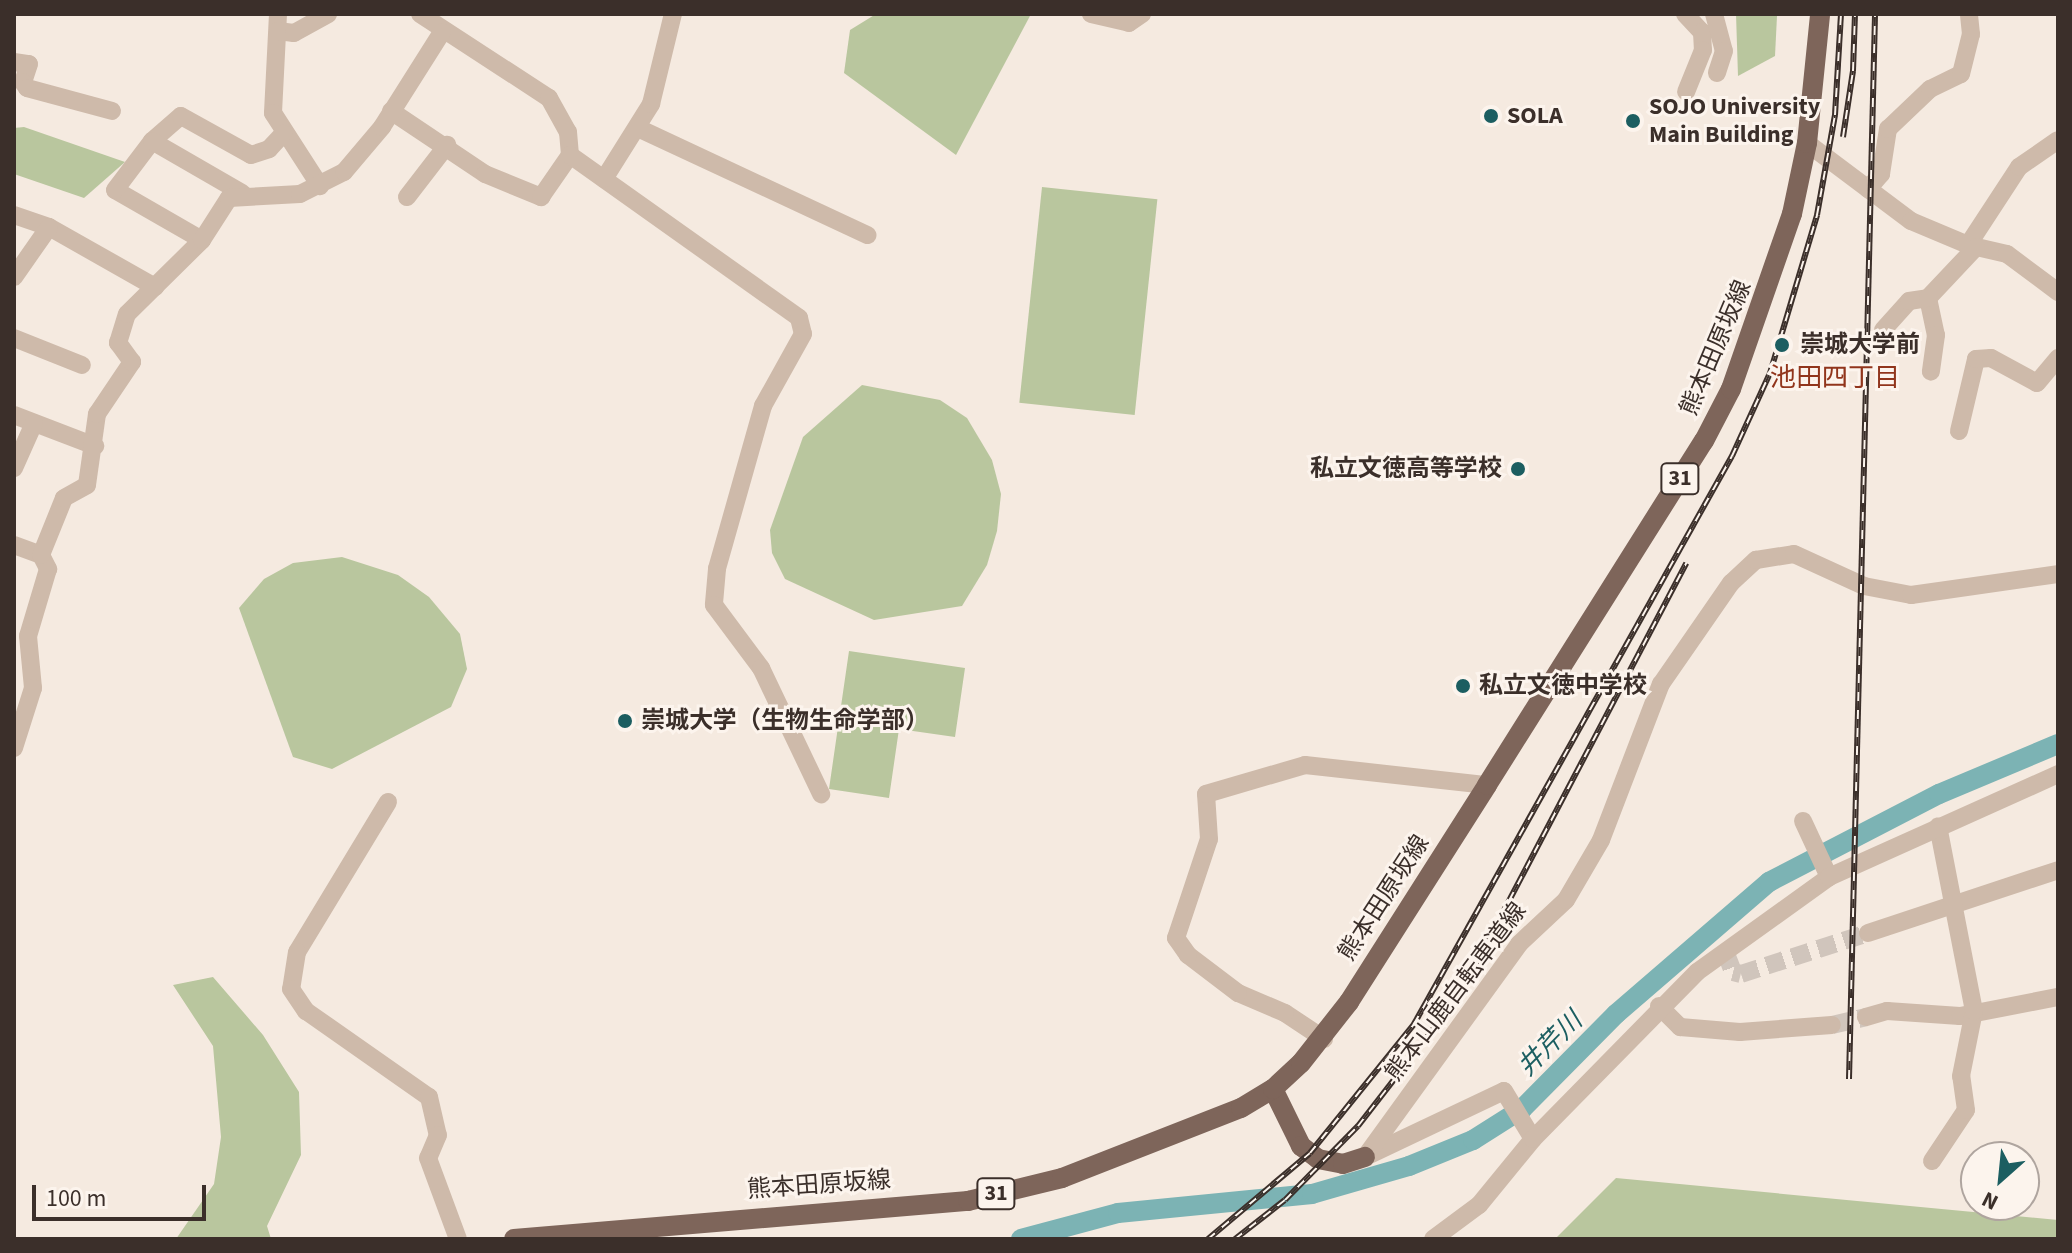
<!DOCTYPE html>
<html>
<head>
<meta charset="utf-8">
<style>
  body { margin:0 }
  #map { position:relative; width:2072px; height:1253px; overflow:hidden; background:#f5eae0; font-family:"Source Sans 3","Noto Sans JP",sans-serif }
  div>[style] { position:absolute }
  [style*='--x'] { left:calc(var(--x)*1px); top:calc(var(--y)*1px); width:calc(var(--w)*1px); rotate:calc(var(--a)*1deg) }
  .green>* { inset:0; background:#b9c69e; transform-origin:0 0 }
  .river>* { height:20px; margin:-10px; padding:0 10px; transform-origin:10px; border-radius:10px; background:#7cb3b4 }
  .minor-tunnel>* { height:18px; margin-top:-9px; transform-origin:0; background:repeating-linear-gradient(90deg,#d0c5bc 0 18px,transparent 0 27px) }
  .minor>* { height:18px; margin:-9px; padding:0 9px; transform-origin:9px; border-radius:9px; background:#cebaaa }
  .major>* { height:20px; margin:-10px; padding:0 10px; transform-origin:10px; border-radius:10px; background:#7e655a }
  .rail>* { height:6px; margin-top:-3px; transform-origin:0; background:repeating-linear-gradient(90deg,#fcf4ed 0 9px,#3b2f2a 0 18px); box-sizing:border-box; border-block:2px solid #3b2f2a }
  .dots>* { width:22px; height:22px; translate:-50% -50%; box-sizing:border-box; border:4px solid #fcf4ed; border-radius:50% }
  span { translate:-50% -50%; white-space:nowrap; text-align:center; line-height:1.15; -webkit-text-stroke:6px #fcf4ed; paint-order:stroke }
  .shield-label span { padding:2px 6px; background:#fcf4ed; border:2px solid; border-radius:6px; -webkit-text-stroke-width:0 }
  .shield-label { font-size:22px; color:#3b2f2a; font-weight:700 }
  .poi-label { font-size:24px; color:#3b2f2a; font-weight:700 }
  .left { translate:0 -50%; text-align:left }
  .right { translate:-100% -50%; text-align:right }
  .street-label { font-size:24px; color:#3b2f2a }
  .neighbourhood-label { font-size:26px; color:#91351c }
  .water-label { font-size:26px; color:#1c5e61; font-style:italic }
  .frame { position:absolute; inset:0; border:16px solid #3b2f2a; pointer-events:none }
  .north { position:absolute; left:1960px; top:1141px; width:80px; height:80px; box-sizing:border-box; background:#fcf4ed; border:2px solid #afa59f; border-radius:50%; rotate:207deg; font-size:22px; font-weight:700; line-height:32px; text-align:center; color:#3b2f2a }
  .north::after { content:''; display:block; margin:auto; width:28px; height:36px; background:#1c5e61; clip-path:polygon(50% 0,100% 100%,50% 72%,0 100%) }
  .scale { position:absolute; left:32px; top:1185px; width:174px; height:36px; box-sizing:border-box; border:4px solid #3b2f2a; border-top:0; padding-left:10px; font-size:24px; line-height:28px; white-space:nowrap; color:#3b2f2a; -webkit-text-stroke:6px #fcf4ed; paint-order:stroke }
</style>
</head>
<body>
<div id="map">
  <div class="green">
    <div style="clip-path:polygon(876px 14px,1031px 14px,956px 155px,844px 73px,850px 30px)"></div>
    <div style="clip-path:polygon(1736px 14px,1777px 16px,1775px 56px,1738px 76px)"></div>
    <div style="clip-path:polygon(24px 127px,125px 162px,84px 198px,14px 174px,14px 128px)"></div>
    <div style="left:1042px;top:187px;width:116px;height:217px;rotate:6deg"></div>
    <div style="clip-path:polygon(862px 385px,940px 400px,967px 418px,992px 460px,1001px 494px,997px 531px,987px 565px,962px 606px,874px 620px,785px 579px,772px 553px,770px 530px,803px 437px)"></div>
    <div style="clip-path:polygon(342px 557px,398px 575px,429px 597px,460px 634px,467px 669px,451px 707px,332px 769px,293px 757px,239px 608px,264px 579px,293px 563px)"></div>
    <div style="clip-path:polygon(849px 651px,965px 668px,955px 737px,899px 729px,889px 798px,829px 789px)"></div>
    <div style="clip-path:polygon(213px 977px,263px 1035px,299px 1092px,301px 1155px,267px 1226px,271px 1239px,176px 1239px,214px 1184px,221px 1137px,213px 1046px,173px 985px)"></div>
    <div style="clip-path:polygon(1616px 1178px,2058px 1220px,2058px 1239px,1555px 1239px)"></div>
  </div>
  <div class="river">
    <div style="--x:1021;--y:1239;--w:100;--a:-15"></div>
    <div style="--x:1118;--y:1213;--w:195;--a:-5.6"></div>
    <div style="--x:1312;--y:1194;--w:101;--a:-16.1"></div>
    <div style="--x:1409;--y:1166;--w:69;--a:-22.1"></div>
    <div style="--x:1473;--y:1140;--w:58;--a:-32.3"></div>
    <div style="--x:1522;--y:1109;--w:134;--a:-45.3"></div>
    <div style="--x:1616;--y:1014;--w:202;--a:-40.8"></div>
    <div style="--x:1769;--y:882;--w:191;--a:-27.4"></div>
    <div style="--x:1939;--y:794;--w:129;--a:-22.8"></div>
  </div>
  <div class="minor-tunnel">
    <div style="--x:1725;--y:951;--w:22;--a:69"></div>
    <div style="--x:1733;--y:972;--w:8;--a:14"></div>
    <div style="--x:1741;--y:974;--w:133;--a:-17.9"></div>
    <div style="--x:1832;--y:1025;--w:35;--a:-13"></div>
  </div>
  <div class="minor">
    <div style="--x:278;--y:14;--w:99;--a:92.9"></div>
    <div style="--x:273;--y:113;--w:87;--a:57.2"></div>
    <div style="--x:420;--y:14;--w:154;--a:33.1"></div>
    <div style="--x:549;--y:98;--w:39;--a:61"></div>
    <div style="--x:568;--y:132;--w:23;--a:85"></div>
    <div style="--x:1091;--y:14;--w:39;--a:13"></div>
    <div style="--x:1129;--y:23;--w:16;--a:-35"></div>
    <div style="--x:1685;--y:14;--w:25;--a:47"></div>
    <div style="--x:1702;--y:32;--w:18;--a:87"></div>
    <div style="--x:1703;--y:50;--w:45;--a:112"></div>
    <div style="--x:1714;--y:14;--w:38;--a:75"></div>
    <div style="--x:1724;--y:51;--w:23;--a:108"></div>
    <div style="--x:278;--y:31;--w:16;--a:7"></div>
    <div style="--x:294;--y:33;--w:39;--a:-29"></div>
    <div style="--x:14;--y:62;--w:15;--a:8"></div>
    <div style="--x:29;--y:64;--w:19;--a:108"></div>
    <div style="--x:23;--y:82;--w:7;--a:56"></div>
    <div style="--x:27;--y:88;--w:88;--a:15.1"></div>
    <div style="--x:391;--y:111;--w:113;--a:33.8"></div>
    <div style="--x:485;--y:174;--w:61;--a:22.3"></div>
    <div style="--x:541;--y:197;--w:51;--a:-55.4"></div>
    <div style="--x:570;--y:155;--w:281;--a:35.4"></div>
    <div style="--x:799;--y:318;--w:16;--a:76"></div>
    <div style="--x:803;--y:334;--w:82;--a:119.1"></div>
    <div style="--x:763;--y:406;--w:169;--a:105.8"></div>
    <div style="--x:717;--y:569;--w:36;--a:95"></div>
    <div style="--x:714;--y:605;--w:79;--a:53.3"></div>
    <div style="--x:761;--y:668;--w:140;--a:64.5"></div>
    <div style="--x:640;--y:129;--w:251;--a:25"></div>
    <div style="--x:152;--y:141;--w:38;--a:-41"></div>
    <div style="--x:181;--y:116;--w:80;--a:29.1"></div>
    <div style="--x:251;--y:155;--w:19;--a:-18"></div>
    <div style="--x:269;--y:149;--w:21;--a:-47"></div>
    <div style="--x:1807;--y:143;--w:130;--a:36.9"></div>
    <div style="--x:1911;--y:221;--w:62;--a:22.8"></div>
    <div style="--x:1968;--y:245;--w:40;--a:13"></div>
    <div style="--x:2007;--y:254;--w:64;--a:36.7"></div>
    <div style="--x:604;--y:179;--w:89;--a:-57.9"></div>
    <div style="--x:651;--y:104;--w:93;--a:-76.3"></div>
    <div style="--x:1868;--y:189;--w:20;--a:-49"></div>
    <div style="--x:1881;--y:174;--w:46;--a:-81.2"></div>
    <div style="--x:1888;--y:129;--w:58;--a:-43.6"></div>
    <div style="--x:1930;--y:89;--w:34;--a:-26"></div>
    <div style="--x:1961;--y:74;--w:41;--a:-76"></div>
    <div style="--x:1971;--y:34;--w:20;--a:-96"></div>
    <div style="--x:407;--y:197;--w:66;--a:-52.4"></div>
    <div style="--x:14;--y:215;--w:37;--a:19"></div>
    <div style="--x:49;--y:227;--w:122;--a:29.5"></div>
    <div style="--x:202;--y:240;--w:100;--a:-150.1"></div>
    <div style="--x:115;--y:190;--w:61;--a:-52.9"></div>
    <div style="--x:152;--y:141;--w:104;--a:30"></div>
    <div style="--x:1968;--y:245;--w:93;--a:-56.8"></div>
    <div style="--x:2019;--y:167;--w:47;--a:-34.7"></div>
    <div style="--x:14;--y:277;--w:61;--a:-55"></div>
    <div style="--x:1928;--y:298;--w:38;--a:78"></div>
    <div style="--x:1936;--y:335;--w:37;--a:98"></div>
    <div style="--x:1883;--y:330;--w:39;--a:-48"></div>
    <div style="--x:1909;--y:301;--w:19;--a:-9"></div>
    <div style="--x:1928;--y:298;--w:70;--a:-46.7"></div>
    <div style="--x:14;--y:338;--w:73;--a:21.7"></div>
    <div style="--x:14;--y:415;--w:87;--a:20.9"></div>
    <div style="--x:1959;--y:431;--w:74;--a:-76.7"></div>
    <div style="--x:1976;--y:359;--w:15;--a:-4"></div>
    <div style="--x:1991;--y:358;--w:52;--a:28.5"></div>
    <div style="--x:2037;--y:383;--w:33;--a:-50"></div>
    <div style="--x:14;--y:468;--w:49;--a:-66"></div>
    <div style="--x:14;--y:545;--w:29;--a:20"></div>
    <div style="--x:41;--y:555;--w:16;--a:63"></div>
    <div style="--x:48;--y:569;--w:70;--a:106.6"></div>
    <div style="--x:28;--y:636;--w:52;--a:84.5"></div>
    <div style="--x:33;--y:688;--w:63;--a:107.6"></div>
    <div style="--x:41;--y:555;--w:61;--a:-68"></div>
    <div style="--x:64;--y:498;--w:26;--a:-29"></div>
    <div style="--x:87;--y:485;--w:72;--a:-82"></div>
    <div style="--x:97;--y:414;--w:63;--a:-56.1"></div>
    <div style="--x:132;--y:362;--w:24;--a:-126"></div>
    <div style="--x:118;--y:343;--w:30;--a:-73"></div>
    <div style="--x:127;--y:314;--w:105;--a:-44.6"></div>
    <div style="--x:202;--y:240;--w:50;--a:-57.3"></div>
    <div style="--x:229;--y:198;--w:71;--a:-3.2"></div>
    <div style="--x:300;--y:194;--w:49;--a:-26.6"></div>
    <div style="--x:344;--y:172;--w:59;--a:-49.8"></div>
    <div style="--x:382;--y:127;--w:112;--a:-57.7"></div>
    <div style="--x:388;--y:802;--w:175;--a:121.2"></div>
    <div style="--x:297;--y:952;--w:37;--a:99"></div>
    <div style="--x:291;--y:989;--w:27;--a:56"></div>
    <div style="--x:306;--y:1011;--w:150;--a:35"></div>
    <div style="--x:429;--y:1097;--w:39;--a:77"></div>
    <div style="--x:438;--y:1135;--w:25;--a:113"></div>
    <div style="--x:428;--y:1158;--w:86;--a:69.7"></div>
    <div style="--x:1803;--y:821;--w:62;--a:65.1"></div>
    <div style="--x:1868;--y:933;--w:200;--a:-18.3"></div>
    <div style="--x:1659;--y:1006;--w:30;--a:45"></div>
    <div style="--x:1680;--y:1027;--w:60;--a:4.8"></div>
    <div style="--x:1740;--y:1032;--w:92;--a:-4.4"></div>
    <div style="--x:1866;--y:1017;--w:22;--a:-16"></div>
    <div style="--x:1887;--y:1011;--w:73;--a:3.9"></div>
    <div style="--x:1960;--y:1016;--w:100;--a:-11"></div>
    <div style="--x:1324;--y:1039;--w:47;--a:-146.3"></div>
    <div style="--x:1285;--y:1013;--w:51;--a:-156.9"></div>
    <div style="--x:1238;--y:993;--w:63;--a:-142.8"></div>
    <div style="--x:1188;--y:955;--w:21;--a:-125"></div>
    <div style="--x:1176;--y:938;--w:104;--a:-71.6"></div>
    <div style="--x:1209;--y:839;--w:45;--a:-93.8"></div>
    <div style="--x:1206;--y:794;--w:103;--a:-16.3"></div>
    <div style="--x:1305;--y:765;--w:183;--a:6.3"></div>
    <div style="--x:1369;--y:1155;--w:149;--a:-25.4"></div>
    <div style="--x:1504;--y:1091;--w:56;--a:58.9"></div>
    <div style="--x:1365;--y:1157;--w:263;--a:-54.1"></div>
    <div style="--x:1519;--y:944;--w:64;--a:-43.1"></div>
    <div style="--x:1566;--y:900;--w:69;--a:-59.7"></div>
    <div style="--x:1601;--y:840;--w:167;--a:-69"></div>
    <div style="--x:1661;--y:684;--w:123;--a:-55.3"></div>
    <div style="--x:1731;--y:583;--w:34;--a:-43"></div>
    <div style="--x:1756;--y:560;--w:38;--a:-9"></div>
    <div style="--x:1794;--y:554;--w:77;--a:24.6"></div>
    <div style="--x:1864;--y:586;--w:48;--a:10.8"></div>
    <div style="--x:1911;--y:595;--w:148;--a:-8.1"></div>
    <div style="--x:1932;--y:1161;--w:61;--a:-56.3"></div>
    <div style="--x:1966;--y:1110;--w:34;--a:-98"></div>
    <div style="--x:1961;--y:1076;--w:66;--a:-78.7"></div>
    <div style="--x:1974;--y:1011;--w:188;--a:-101"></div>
    <div style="--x:1433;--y:1239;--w:57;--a:-36.5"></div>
    <div style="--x:1479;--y:1205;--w:85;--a:-50.7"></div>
    <div style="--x:1533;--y:1139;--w:234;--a:-45.5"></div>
    <div style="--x:1697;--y:972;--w:163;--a:-35.7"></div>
    <div style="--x:1829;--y:877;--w:251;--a:-24.2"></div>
  </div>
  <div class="major">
    <div style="--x:1273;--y:1089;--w:64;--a:63.8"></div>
    <div style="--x:1301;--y:1146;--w:21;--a:37"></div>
    <div style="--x:1318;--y:1159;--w:25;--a:11"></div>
    <div style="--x:1343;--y:1164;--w:23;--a:-18"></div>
    <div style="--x:514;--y:1239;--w:456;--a:-4.8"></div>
    <div style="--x:968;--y:1201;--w:97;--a:-13.7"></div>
    <div style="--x:1062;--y:1178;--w:192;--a:-21.4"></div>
    <div style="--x:1241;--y:1108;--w:37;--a:-31"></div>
    <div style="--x:1273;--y:1089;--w:38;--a:-43"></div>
    <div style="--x:1301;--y:1063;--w:78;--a:-51.8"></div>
    <div style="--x:1349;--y:1002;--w:257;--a:-57.5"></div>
    <div style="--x:1487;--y:785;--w:407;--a:-57.8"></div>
    <div style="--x:1704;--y:441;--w:59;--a:-62.6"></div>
    <div style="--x:1731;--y:389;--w:185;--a:-70.8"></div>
    <div style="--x:1792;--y:214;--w:73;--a:-78.1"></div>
    <div style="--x:1807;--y:143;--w:130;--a:-84.2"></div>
  </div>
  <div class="rail">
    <div style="--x:1843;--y:137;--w:67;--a:-81.4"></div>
    <div style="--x:1853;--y:71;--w:57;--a:-88"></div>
    <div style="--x:1849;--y:1079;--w:1065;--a:-88.6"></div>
    <div style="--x:1208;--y:1239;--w:133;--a:-40.1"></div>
    <div style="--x:1310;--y:1153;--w:166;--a:-51.1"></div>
    <div style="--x:1414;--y:1024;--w:651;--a:-60.76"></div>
    <div style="--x:1732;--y:456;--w:91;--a:-65.4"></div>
    <div style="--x:1770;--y:373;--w:165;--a:-73.4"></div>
    <div style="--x:1817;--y:215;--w:102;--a:-79.8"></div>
    <div style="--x:1835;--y:115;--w:101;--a:-86.6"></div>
    <div style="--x:1235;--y:1239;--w:63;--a:-38"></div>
    <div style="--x:1285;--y:1200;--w:104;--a:-45.4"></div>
    <div style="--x:1358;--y:1126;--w:165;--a:-52.2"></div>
    <div style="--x:1459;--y:996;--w:489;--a:-62.3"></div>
  </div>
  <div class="dots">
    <div style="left:1491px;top:116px;background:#1c5e61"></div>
    <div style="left:1633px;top:121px;background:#1c5e61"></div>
    <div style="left:1782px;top:345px;background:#1c5e61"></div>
    <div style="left:1518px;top:469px;background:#1c5e61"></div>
    <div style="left:1463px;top:686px;background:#1c5e61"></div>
    <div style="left:625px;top:721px;background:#1c5e61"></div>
  </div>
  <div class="shield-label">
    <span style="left:1680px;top:479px">31</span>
    <span style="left:996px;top:1194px">31</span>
  </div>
  <div class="poi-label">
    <span class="left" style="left:1649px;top:121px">SOJO University<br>Main Building</span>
    <span class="left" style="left:1507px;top:116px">SOLA</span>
    <span class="left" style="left:1800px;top:345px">崇城大学前</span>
    <span class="right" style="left:1502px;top:469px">私立文徳高等学校</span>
    <span class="left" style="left:1479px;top:686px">私立文徳中学校</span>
    <span class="left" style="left:641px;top:721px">崇城大学（生物生命学部）</span>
  </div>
  <div class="street-label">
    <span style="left:1716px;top:348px;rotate:-67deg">熊本田原坂線</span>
    <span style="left:1384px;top:898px;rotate:-57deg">熊本田原坂線</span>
    <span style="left:1456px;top:992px;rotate:-53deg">熊本山鹿自転車道線</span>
    <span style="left:819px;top:1185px;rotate:-4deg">熊本田原坂線</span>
  </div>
  <div class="neighbourhood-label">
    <span style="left:1835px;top:378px">池田四丁目</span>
  </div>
  <div class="water-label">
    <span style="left:1550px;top:1044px;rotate:-45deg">井芹川</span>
  </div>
  <div class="frame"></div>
  <div class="north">N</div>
  <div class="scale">100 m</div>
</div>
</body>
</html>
